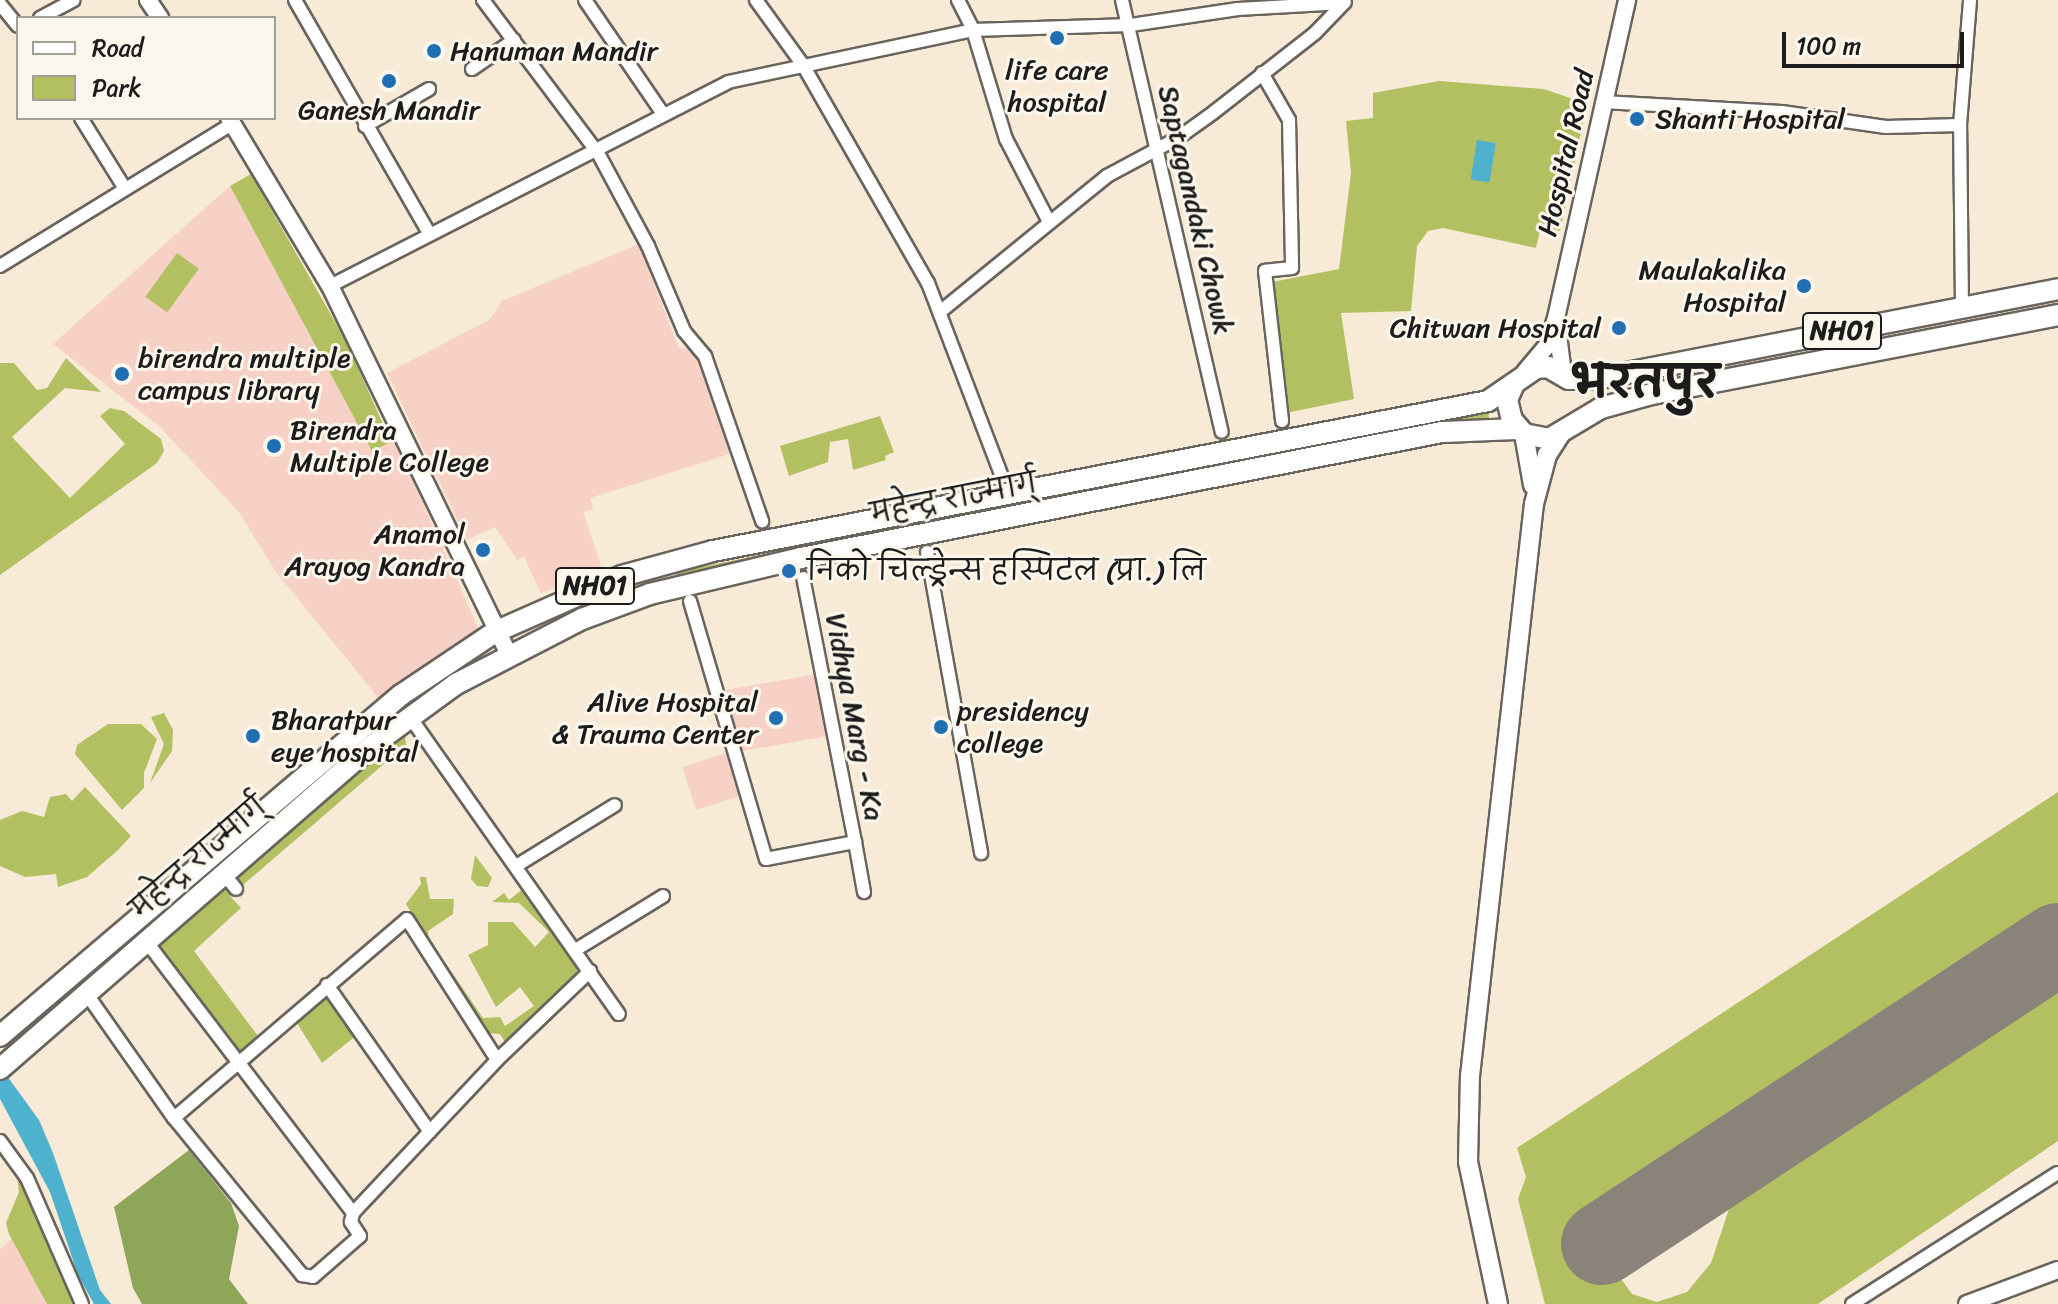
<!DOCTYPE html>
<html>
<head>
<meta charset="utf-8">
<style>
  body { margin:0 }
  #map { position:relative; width:2058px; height:1304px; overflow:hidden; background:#f7ead6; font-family:Sriracha,"Playpen Sans Deva",sans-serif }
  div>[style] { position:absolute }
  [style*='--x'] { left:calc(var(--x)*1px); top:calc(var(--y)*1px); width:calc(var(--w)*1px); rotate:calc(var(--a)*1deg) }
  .built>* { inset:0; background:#f7d1c6; transform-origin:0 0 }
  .green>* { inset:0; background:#b3c062; transform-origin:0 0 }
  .forest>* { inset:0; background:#8ea658 }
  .water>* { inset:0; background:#4eb1cd; transform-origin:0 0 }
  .runway>* { height:82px; margin:-41px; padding:0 41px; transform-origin:41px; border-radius:41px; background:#8a8379 }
  .roads { filter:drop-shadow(2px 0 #69645d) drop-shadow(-2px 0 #69645d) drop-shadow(0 2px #69645d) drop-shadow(0 -2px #69645d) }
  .minor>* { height:12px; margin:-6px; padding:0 6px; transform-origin:6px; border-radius:6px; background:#fff }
  .tertiary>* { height:16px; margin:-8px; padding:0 8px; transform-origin:8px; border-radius:8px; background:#fff }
  .secondary>* { height:18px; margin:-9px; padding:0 9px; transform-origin:9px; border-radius:9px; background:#fff }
  .trunk>* { height:20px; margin:-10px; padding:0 10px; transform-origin:10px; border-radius:10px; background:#fff }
  .dots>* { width:22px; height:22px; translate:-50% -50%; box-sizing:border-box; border:4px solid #fbf7ec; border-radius:50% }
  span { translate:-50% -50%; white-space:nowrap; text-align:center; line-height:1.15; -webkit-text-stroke:6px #fbf7ec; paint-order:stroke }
  .shield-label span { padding:2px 6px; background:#fbf7ec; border:2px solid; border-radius:6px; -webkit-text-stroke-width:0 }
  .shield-label { font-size:26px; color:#1c1c1c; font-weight:700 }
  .poi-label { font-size:28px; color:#1c1c1c }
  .left { translate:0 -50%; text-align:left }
  .right { translate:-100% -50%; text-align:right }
  .street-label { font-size:28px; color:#1c1c1c }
  .town-label { font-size:44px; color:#1c1c1c; font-weight:700 }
  .legend { position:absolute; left:16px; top:16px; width:260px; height:104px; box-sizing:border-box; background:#fbf7ec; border:2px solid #a29f99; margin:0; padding:10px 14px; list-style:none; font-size:24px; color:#1c1c1c }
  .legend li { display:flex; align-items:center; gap:16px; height:40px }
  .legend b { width:40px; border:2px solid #a29f99 }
  .scale { position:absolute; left:1782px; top:32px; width:182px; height:36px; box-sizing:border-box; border:4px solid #1c1c1c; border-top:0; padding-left:10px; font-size:24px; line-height:28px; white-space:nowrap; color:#1c1c1c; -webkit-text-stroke:6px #fbf7ec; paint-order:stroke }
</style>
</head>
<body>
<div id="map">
  <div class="built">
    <div style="clip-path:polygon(230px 186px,372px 450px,395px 440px,479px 630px,381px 701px,276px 572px,239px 512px,159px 426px,53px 344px)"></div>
    <div style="clip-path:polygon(639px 244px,678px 347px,695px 351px,730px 454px,590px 498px,593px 509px,583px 512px,603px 572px,541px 593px,524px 557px,517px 560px,495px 527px,467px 540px,387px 373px,489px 320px,502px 301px)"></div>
    <div style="left:817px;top:674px;width:63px;height:97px;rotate:80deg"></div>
    <div style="left:726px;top:753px;width:45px;height:46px;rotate:72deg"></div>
    <div style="clip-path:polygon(13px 1238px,36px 1279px,47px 1304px,0 1304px,0 1249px)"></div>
  </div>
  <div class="green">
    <div style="clip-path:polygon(1439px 81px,1544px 89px,1587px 104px,1560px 231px,1541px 227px,1536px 248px,1443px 228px,1428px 231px,1417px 246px,1411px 311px,1341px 313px,1354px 399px,1286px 413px,1272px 282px,1339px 269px,1351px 173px,1346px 121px,1373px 118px,1373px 93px)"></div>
    <div style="clip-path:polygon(251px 174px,347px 343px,391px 442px,372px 451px,230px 186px)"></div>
    <div style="left:177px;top:253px;width:27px;height:54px;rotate:36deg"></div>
    <div style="clip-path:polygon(66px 358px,101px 392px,65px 388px,12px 437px,70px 498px,125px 444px,100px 416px,110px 408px,124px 411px,161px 439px,164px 451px,157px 463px,0 575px,0 363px,14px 363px,37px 390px,47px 388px)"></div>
    <div style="clip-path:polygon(1488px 409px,1489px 418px,677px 577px,676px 572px)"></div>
    <div style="clip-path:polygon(880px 416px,894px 452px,885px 456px,886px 460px,853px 470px,848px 439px,830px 442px,828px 462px,789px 476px,780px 446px)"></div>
    <div style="clip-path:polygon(164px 713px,173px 730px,172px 751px,150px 783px,164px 744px,151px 717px)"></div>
    <div style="clip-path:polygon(108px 724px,141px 724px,157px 739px,144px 773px,144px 788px,122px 810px,75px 754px,77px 745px)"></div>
    <div style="clip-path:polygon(404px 725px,406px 745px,230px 896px,241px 908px,194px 951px,258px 1036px,239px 1054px,153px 944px)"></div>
    <div style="clip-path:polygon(85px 787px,131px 836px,117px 851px,87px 877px,58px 887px,56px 874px,25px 877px,0 866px,0 820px,22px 811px,44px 817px,50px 797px,66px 794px,72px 801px)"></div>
    <div style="clip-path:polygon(2058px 792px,2058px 920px,1587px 1231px,1632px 1294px,1657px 1302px,1687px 1292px,1711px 1263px,1732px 1200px,2058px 985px,2058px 1141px,1818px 1304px,1545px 1304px,1518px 1199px,1526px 1177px,1517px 1148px)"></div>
    <div style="clip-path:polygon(475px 855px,492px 878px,488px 887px,477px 886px,471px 879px)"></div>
    <div style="clip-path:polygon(420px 877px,426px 877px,430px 899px,454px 899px,453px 914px,428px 931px,429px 939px,483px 1018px,500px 1017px,505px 1026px,534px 1006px,520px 987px,496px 1007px,468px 955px,488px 945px,488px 922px,513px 922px,535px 947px,549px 932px,519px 903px,492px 902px,504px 893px,509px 900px,524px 888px,579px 965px,574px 978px,505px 1042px,500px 1034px,486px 1033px,406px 904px,421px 884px)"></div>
    <div style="clip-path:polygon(323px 996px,330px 996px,357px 1035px,322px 1063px,295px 1020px)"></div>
    <div style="clip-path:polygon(17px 1175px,27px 1185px,78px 1304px,47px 1304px,9px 1234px,6px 1223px,19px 1192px)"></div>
  </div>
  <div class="forest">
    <div style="clip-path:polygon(189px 1150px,231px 1203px,239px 1226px,229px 1279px,248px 1304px,142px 1304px,133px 1288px,114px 1207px)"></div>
  </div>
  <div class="water">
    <div style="left:1477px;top:140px;width:19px;height:40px;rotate:9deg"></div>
    <div style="clip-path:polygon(7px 1076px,39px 1120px,53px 1153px,100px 1290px,111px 1304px,94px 1304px,78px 1275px,50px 1192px,0 1099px,0 1081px)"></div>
  </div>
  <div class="runway">
    <div style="--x:1602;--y:1244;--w:546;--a:-33.34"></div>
  </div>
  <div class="roads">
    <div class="minor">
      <div style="--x:295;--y:0;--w:269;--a:60.1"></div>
      <div style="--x:483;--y:0;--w:191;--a:53.1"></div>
      <div style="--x:598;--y:153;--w:106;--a:61.7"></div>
      <div style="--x:648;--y:246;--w:92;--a:67"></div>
      <div style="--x:684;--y:331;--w:33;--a:50"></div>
      <div style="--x:705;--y:356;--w:175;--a:70.9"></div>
      <div style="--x:585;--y:0;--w:138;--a:55.6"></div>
      <div style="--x:756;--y:0;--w:80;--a:54.1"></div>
      <div style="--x:803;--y:65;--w:251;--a:60.2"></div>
      <div style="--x:928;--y:283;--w:204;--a:69.1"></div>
      <div style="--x:958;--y:0;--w:34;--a:63"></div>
      <div style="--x:973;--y:30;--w:114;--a:73.2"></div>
      <div style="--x:1006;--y:139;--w:93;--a:62.6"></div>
      <div style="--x:1122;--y:0;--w:443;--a:77"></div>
      <div style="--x:0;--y:4;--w:28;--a:51"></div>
      <div style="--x:40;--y:18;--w:38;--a:-28"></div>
      <div style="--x:472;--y:69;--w:51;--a:-34.6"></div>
      <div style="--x:1262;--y:73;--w:54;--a:60.1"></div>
      <div style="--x:1289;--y:120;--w:148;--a:88.8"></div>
      <div style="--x:1292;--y:268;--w:27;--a:174"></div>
      <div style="--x:1265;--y:271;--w:151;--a:83.5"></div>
      <div style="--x:1603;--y:102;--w:179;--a:3.2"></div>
      <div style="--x:1782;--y:112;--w:105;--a:8.2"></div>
      <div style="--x:1886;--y:127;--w:74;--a:-1.5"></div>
      <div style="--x:81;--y:118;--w:81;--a:58.1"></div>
      <div style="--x:365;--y:126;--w:74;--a:-30"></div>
      <div style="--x:0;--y:266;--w:273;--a:-31.5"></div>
      <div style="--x:330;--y:286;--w:447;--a:-27.1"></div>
      <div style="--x:728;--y:82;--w:250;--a:-12"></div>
      <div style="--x:973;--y:30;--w:158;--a:-1.8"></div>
      <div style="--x:1131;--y:25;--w:108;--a:-8.5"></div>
      <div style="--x:1238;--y:9;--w:106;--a:-3.2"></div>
      <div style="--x:1962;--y:307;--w:182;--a:-90.6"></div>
      <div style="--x:1960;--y:125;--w:125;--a:-85.4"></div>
      <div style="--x:941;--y:311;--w:214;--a:-39.1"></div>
      <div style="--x:1107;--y:176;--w:81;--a:-28.2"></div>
      <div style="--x:1178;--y:138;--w:44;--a:-35.8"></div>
      <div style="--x:1214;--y:112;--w:128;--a:-38"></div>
      <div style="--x:1315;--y:33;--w:43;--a:-45.9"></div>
      <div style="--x:927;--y:552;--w:306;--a:79.8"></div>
      <div style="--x:690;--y:601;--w:269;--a:73.6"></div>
      <div style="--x:766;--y:859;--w:91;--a:-10.8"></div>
      <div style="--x:855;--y:842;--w:269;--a:-101.1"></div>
      <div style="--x:410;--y:717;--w:363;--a:54.9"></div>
      <div style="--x:855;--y:842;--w:51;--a:79.8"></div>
      <div style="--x:516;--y:866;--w:116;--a:-31.6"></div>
      <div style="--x:224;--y:874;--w:19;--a:51"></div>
      <div style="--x:146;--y:941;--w:342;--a:52.7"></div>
      <div style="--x:353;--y:1213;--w:210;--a:-46.7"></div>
      <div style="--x:497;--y:1060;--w:129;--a:-43.7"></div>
      <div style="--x:577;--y:949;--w:101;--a:-31.6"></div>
      <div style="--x:327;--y:985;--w:179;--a:55"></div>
      <div style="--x:86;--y:993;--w:153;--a:54.9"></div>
      <div style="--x:174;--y:1118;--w:306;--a:-40.5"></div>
      <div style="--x:407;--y:919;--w:167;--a:57.4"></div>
      <div style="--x:174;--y:1118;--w:203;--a:50.8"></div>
      <div style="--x:302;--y:1275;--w:11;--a:10"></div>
      <div style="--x:313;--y:1277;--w:62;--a:-41.1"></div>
      <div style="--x:360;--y:1236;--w:17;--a:-123"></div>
      <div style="--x:351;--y:1222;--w:9;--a:-77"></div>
      <div style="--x:0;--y:1141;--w:46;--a:53.9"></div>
      <div style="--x:27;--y:1178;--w:137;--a:66.4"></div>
      <div style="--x:1852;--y:1304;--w:244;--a:-32.5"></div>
    </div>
    <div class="tertiary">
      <div style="--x:148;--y:0;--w:22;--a:56"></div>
      <div style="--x:229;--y:118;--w:196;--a:59"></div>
      <div style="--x:330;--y:286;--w:408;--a:64.1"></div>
      <div style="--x:1557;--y:327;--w:47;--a:82.7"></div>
      <div style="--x:1525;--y:372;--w:34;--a:-50"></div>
      <div style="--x:1547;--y:346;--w:29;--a:-72"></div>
      <div style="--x:1556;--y:318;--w:326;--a:-77.4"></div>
      <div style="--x:1967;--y:1304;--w:97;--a:-20.5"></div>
    </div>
    <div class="secondary">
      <div style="--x:1524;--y:434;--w:52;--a:80"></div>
      <div style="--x:1498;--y:1304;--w:145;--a:-101.9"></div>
      <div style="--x:1468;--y:1162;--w:86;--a:-88.7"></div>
      <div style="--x:1470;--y:1076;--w:576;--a:-83.62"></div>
      <div style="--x:1534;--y:504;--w:51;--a:-75.1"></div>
      <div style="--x:1547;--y:455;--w:24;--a:-57"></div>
    </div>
    <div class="trunk">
      <div style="--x:1514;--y:384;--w:17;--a:114"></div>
      <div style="--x:1507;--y:400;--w:21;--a:76"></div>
      <div style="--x:1512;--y:420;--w:18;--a:49"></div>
      <div style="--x:1524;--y:434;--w:25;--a:11"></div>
      <div style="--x:1549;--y:439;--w:61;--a:-30.8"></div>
      <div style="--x:1601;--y:408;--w:53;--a:-15.4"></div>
      <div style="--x:1652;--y:394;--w:414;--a:-11"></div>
      <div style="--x:0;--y:1036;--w:526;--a:-40.38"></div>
      <div style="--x:401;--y:695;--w:113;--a:-33.8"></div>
      <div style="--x:495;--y:632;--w:139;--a:-23.8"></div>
      <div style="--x:622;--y:576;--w:94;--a:-15.4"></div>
      <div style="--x:713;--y:551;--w:789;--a:-10.95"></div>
      <div style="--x:1488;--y:401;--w:58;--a:-34.5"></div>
      <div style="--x:1536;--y:368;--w:12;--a:-5"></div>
      <div style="--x:1548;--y:367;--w:24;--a:30"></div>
      <div style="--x:1569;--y:379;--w:27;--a:0"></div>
      <div style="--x:1596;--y:379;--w:471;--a:-11"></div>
      <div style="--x:0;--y:1069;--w:490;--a:-41"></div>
      <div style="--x:370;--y:747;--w:107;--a:-36.2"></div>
      <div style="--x:456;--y:684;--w:142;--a:-27.3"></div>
      <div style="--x:582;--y:619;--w:72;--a:-20.2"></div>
      <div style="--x:650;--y:594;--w:155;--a:-13.4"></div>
      <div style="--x:801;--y:558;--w:653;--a:-11.12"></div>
      <div style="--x:1442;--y:432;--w:76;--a:-2.3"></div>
    </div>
  </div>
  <div class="dots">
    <div style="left:1057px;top:38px;background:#1f6fb2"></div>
    <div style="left:434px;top:51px;background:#1f6fb2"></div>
    <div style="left:389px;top:81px;background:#1f6fb2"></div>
    <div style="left:1637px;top:119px;background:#1f6fb2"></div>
    <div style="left:1804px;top:286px;background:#1f6fb2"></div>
    <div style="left:1619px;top:328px;background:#1f6fb2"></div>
    <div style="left:122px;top:374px;background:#1f6fb2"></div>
    <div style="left:274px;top:446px;background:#1f6fb2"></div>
    <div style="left:483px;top:550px;background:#1f6fb2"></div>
    <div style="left:789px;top:571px;background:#1f6fb2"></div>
    <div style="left:776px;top:718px;background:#1f6fb2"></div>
    <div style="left:941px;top:727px;background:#1f6fb2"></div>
    <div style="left:253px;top:736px;background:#1f6fb2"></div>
  </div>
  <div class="shield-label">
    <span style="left:1842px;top:331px">NH01</span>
    <span style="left:595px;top:586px">NH01</span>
  </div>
  <div class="poi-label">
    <span class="left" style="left:450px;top:51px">Hanuman Mandir</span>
    <span style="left:1057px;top:86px">life care<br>hospital</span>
    <span style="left:389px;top:110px">Ganesh Mandir</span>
    <span class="left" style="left:1655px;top:119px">Shanti Hospital</span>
    <span class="right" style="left:1786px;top:286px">Maulakalika<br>Hospital</span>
    <span class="right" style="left:1601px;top:328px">Chitwan Hospital</span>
    <span class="left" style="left:138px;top:374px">birendra multiple<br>campus library</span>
    <span class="left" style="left:290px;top:446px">Birendra<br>Multiple College</span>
    <span class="right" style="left:465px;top:550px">Anamol<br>Arayog Kandra</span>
    <span class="left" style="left:807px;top:571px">निको चिल्ड्रेन्स हस्पिटल (प्रा.) लि</span>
    <span class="right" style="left:758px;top:718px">Alive Hospital<br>&amp; Trauma Center</span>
    <span class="left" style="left:957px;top:727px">presidency<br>college</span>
    <span class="left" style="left:271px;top:736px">Bharatpur<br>eye hospital</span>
  </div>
  <div class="street-label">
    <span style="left:1566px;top:153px;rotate:-77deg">Hospital Road</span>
    <span style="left:1196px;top:210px;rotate:77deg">Saptagandaki Chowk</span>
    <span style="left:954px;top:499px;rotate:-11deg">महेन्द्र राज्मार्ग्</span>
    <span style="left:855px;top:717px;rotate:79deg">Vidhya Marg - Ka</span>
    <span style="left:199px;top:858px;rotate:-41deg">महेन्द्र राज्मार्ग्</span>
  </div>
  <div class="town-label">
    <span style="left:1645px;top:382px">भरतपुर</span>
  </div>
  <ul class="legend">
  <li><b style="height:10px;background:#fff"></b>Road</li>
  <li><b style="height:22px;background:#b3c062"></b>Park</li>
  </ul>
  <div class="scale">100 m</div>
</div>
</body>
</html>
